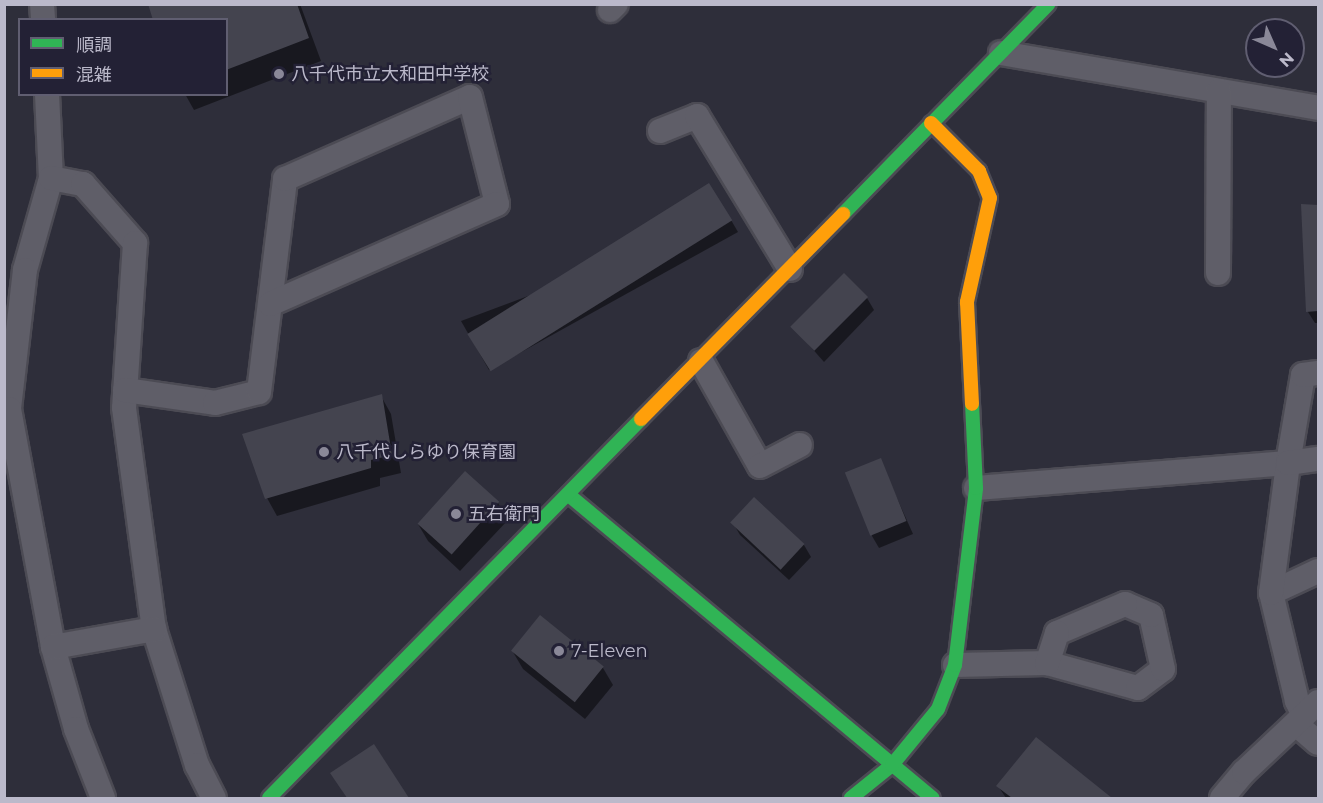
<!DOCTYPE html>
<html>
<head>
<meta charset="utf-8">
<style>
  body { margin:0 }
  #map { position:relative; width:1323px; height:803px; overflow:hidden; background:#2e2e3a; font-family:Montserrat,"Noto Sans JP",sans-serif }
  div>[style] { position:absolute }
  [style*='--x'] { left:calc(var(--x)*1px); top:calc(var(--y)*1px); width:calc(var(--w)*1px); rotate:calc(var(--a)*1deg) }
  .shadow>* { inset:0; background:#0007 }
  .building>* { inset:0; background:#44444f; transform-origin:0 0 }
  .roads { filter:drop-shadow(2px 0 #4c4b54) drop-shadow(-2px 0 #4c4b54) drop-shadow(0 2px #4c4b54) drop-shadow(0 -2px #4c4b54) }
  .street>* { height:24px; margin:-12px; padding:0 12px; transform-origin:12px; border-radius:12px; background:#5f5e68 }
  .fast>* { height:14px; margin:-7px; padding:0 7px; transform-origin:7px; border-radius:7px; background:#30b455 }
  .slow>* { height:14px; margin:-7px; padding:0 7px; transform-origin:7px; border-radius:7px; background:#ff9f0a }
  .dots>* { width:16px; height:16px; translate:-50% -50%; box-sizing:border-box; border:3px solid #232135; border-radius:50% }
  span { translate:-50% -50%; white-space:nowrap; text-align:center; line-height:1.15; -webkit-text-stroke:5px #232135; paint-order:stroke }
  .poi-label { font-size:18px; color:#bbb9ca }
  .left { translate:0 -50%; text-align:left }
  .frame { position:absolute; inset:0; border:6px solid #bbb9ca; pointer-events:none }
  .legend { position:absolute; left:18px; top:18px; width:210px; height:78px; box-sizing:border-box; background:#232135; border:2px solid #605e71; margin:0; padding:8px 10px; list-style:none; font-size:18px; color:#bbb9ca }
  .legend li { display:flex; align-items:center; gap:12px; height:30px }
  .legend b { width:30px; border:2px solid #605e71 }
  .north { position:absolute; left:1245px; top:18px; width:60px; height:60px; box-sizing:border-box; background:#232135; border:2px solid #605e71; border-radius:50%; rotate:135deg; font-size:16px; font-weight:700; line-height:24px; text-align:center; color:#bbb9ca }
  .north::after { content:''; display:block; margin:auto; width:21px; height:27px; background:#8a8898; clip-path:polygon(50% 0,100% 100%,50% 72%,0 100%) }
</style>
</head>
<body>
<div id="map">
  <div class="shadow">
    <div style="clip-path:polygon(149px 4px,300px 4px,321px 61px,194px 110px,185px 94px,226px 94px,226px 20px)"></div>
    <div style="clip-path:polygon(1303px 206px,1318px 206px,1318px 323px,1315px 323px,1308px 312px)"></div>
    <div style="clip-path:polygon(731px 220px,738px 232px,489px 370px,461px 321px)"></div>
    <div style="clip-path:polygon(867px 298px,874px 310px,824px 362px,794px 328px)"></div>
    <div style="clip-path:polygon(381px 396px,391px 414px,401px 473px,380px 478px,380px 486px,277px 516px,267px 498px)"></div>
    <div style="clip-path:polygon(880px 460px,913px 534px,879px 548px,872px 536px)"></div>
    <div style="clip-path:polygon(498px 503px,508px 520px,460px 571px,428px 541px,418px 524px)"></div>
    <div style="clip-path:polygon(733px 523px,804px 545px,811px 557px,789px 580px,740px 535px)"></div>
    <div style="clip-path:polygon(513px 652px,603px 668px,613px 685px,585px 719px,523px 669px)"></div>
    <div style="clip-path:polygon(1037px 739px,1110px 798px,1006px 798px,998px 786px)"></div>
    <div style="clip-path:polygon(373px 746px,408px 798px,347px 798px,332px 773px)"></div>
  </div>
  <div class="building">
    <div style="clip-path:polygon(148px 4px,297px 4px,309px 38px,226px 70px,226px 20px,153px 20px)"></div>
    <div style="left:709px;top:183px;width:44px;height:285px;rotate:58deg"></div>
    <div style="clip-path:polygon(1301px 204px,1318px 205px,1318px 311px,1306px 312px)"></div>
    <div style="left:844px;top:273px;width:34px;height:76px;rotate:45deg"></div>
    <div style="clip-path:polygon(382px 394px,392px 455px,371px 460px,371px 468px,265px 499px,242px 434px)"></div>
    <div style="left:881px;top:458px;width:68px;height:39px;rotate:68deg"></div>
    <div style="left:465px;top:471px;width:46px;height:71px;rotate:42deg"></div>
    <div style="left:754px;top:497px;width:69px;height:35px;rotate:43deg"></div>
    <div style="left:540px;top:615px;width:82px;height:46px;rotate:39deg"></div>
    <div style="clip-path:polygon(1036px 737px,1112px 798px,1012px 798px,996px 786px)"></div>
    <div style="clip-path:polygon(374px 744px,409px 798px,347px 798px,330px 773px)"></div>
  </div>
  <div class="roads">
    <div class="street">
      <div style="--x:42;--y:4;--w:16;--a:86"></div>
      <div style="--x:610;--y:10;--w:8;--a:-45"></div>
      <div style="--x:1001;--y:53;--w:322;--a:9.8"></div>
      <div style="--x:47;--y:94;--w:84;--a:87.3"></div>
      <div style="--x:51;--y:178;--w:96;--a:105.8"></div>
      <div style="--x:25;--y:270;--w:140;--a:96.6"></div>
      <div style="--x:9;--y:409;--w:242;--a:79.5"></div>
      <div style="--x:53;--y:647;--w:85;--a:74.3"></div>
      <div style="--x:76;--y:729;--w:74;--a:68.6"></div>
      <div style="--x:660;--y:131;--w:40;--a:-22"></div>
      <div style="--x:697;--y:116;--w:179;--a:58.7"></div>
      <div style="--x:51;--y:178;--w:33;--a:11"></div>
      <div style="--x:83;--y:184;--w:79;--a:48.6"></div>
      <div style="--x:135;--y:243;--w:165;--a:93.8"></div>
      <div style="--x:124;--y:408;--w:223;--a:82.3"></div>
      <div style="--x:154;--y:629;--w:143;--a:72.5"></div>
      <div style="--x:197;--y:765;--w:37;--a:63"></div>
      <div style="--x:1218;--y:273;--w:182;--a:-89.7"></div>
      <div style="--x:701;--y:361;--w:120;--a:60.7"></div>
      <div style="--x:760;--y:466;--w:45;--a:-27.7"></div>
      <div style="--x:125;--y:390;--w:91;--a:8.2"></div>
      <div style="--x:215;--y:403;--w:45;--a:-14"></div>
      <div style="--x:259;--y:392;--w:215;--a:-83"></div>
      <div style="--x:285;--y:179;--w:202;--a:-23.9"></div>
      <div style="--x:470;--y:97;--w:110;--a:75.8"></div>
      <div style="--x:497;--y:204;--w:248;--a:156.2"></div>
      <div style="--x:976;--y:488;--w:313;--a:-4.6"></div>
      <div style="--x:1288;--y:463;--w:89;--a:-80.3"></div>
      <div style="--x:1303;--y:375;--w:15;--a:-8"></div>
      <div style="--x:1271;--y:593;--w:52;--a:-25.1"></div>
      <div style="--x:53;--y:647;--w:103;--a:-10.1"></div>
      <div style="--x:955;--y:665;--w:92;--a:-1.2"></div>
      <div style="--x:1047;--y:663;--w:94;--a:15.4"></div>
      <div style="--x:1138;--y:688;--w:31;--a:-37"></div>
      <div style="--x:1163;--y:669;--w:55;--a:-102.5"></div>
      <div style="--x:1151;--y:615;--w:28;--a:-157"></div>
      <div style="--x:1125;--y:604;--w:74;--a:156.9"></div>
      <div style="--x:1057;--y:633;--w:32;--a:108"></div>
      <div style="--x:1304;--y:715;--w:16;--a:-117"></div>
      <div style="--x:1297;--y:701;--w:111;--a:-103.5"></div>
      <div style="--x:1271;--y:593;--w:131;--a:-82.5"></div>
      <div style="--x:1288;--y:463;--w:30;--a:-8"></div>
      <div style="--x:1296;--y:724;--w:29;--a:41"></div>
      <div style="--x:1222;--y:798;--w:34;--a:-50"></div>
      <div style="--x:1244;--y:772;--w:102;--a:-43.4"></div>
    </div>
    <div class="fast">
      <div style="--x:843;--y:214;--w:294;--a:-45.6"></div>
      <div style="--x:570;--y:496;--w:472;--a:39.8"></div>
      <div style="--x:269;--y:798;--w:531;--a:-45.53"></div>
      <div style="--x:851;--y:798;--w:53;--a:-38.8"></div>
      <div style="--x:892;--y:765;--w:72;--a:-50.6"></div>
      <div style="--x:938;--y:709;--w:47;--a:-68.9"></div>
      <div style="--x:955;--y:665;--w:178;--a:-83.2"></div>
      <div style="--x:976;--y:488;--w:84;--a:-92.7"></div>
    </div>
    <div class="slow">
      <div style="--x:931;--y:123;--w:68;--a:45"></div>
      <div style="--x:979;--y:171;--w:29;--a:68"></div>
      <div style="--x:990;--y:198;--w:107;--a:102.5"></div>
      <div style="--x:967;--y:302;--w:102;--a:87.2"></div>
      <div style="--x:641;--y:419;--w:288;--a:-45.4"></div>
    </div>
  </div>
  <div class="dots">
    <div style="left:279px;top:74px;background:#8a8898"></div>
    <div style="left:324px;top:452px;background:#8a8898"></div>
    <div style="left:456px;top:514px;background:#8a8898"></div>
    <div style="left:559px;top:651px;background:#8a8898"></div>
  </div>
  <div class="poi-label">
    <span class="left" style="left:291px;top:74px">八千代市立大和田中学校</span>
    <span class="left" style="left:336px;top:452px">八千代しらゆり保育園</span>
    <span class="left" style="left:468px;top:514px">五右衛門</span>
    <span class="left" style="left:571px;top:651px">7-Eleven</span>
  </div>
  <div class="frame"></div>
  <ul class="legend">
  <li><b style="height:8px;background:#30b455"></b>順調</li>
  <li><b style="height:8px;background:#ff9f0a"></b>混雑</li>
  </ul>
  <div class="north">N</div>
</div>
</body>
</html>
